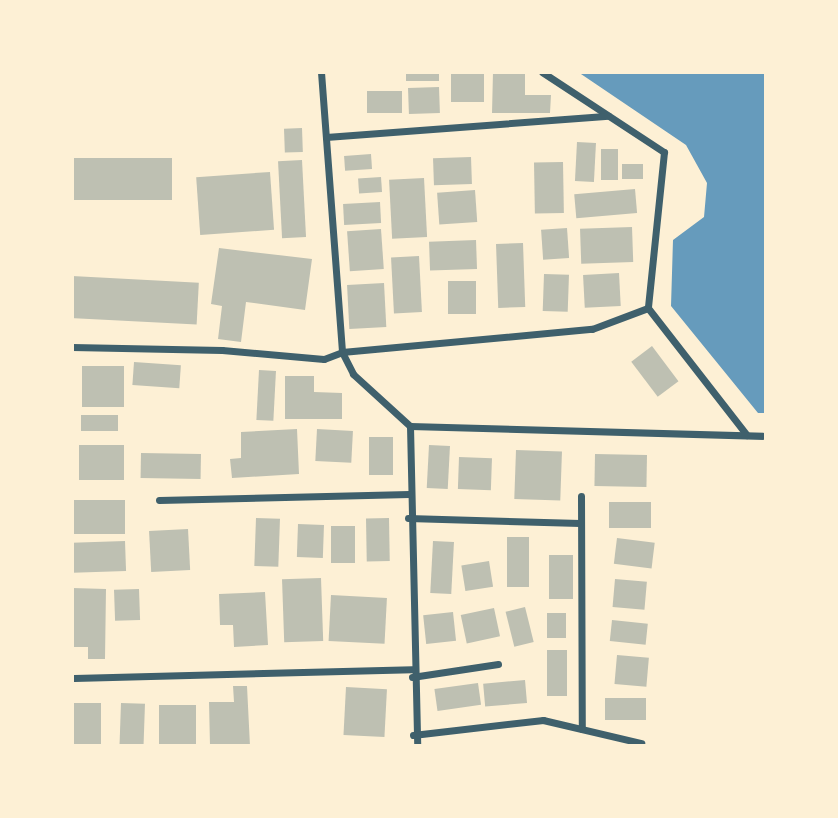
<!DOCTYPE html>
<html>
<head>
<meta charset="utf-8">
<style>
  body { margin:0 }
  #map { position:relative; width:838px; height:818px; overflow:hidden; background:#fdf0d5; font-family:"Fira Sans Condensed",sans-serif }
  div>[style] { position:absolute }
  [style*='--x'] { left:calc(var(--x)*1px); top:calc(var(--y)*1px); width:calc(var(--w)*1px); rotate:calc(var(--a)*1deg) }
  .water>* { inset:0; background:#669bbc }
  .building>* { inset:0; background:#bec0b2; transform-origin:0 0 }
  .minor>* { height:7px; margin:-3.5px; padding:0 3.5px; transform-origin:3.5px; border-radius:3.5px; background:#3f606c }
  span { translate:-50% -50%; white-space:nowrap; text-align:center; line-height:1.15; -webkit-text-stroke:7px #fdf0d5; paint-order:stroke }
  .frame { position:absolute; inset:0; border:74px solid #fdf0d5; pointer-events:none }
</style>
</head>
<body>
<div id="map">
  <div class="water">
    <div style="clip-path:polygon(578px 72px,766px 72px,766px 413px,758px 413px,671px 306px,673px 240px,704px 217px,707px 183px,686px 145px)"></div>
  </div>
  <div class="building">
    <div style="left:406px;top:72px;width:33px;height:9px"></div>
    <div style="left:451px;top:72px;width:33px;height:30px"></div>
    <div style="clip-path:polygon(493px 72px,525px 72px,525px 95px,551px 95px,550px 113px,492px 113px)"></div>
    <div style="left:439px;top:87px;width:26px;height:31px;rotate:88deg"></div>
    <div style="left:367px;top:91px;width:35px;height:22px"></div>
    <div style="left:302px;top:128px;width:24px;height:18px;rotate:88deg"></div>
    <div style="left:577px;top:142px;width:19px;height:39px;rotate:3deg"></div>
    <div style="left:601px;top:149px;width:17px;height:31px"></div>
    <div style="left:371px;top:154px;width:15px;height:27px;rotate:86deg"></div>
    <div style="left:471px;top:157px;width:27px;height:38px;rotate:88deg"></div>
    <div style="left:72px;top:158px;width:100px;height:42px"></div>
    <div style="left:302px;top:160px;width:77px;height:24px;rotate:87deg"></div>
    <div style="left:563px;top:162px;width:51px;height:29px;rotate:89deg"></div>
    <div style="left:643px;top:164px;width:15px;height:21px;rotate:90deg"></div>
    <div style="left:270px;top:172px;width:58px;height:74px;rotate:86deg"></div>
    <div style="left:381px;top:177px;width:15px;height:23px;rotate:86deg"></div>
    <div style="left:424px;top:178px;width:59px;height:35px;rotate:87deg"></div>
    <div style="left:635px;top:189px;width:24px;height:61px;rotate:85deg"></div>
    <div style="left:475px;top:190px;width:32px;height:38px;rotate:86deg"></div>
    <div style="left:380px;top:202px;width:21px;height:37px;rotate:87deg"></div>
    <div style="left:632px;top:227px;width:35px;height:52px;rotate:88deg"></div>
    <div style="left:567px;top:228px;width:30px;height:26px;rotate:86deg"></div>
    <div style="left:381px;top:229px;width:40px;height:34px;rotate:86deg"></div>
    <div style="left:476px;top:240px;width:29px;height:47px;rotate:88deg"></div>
    <div style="left:523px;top:243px;width:64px;height:27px;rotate:88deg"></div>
    <div style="clip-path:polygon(219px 248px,312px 259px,305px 310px,246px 302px,241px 342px,218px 339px,222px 306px,211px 304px)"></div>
    <div style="left:419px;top:256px;width:56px;height:28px;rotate:87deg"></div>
    <div style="left:619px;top:273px;width:33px;height:36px;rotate:87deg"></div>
    <div style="left:544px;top:274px;width:25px;height:37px;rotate:2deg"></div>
    <div style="left:72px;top:276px;width:127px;height:42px;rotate:3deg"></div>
    <div style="left:448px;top:281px;width:28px;height:33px"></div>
    <div style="left:384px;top:283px;width:44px;height:37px;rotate:87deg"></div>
    <div style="left:652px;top:346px;width:44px;height:26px;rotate:53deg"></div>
    <div style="left:134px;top:362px;width:47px;height:23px;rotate:4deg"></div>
    <div style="left:82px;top:366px;width:42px;height:41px"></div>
    <div style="left:259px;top:370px;width:17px;height:50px;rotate:3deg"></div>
    <div style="clip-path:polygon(285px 376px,314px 376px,314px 392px,342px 393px,342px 419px,285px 419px)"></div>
    <div style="left:118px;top:415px;width:16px;height:37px;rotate:90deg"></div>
    <div style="clip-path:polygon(297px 429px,299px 474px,232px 478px,230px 459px,241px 458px,241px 432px)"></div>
    <div style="left:317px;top:429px;width:36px;height:32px;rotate:3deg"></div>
    <div style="left:369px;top:437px;width:24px;height:38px"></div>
    <div style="left:79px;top:445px;width:45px;height:35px"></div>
    <div style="left:429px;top:445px;width:21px;height:43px;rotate:3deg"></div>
    <div style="left:516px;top:450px;width:46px;height:49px;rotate:2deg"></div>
    <div style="left:141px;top:453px;width:60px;height:25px;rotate:1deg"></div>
    <div style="left:595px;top:454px;width:52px;height:32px;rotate:1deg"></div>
    <div style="left:459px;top:457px;width:33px;height:32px;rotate:2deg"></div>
    <div style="left:72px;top:500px;width:53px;height:34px"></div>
    <div style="left:609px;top:502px;width:42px;height:26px"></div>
    <div style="left:256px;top:518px;width:24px;height:48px;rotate:2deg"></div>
    <div style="left:389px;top:518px;width:43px;height:23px;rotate:89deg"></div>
    <div style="left:298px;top:524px;width:26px;height:33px;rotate:2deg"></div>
    <div style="left:331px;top:526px;width:24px;height:37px"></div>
    <div style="left:188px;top:529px;width:41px;height:39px;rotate:87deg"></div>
    <div style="left:507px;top:537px;width:22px;height:50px"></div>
    <div style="left:617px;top:538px;width:38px;height:26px;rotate:7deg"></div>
    <div style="left:125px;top:541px;width:30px;height:53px;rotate:88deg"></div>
    <div style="left:433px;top:541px;width:21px;height:52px;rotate:3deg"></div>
    <div style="left:549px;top:555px;width:24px;height:44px"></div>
    <div style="left:489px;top:561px;width:26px;height:28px;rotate:81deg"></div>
    <div style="left:321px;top:578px;width:63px;height:39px;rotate:88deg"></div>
    <div style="left:615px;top:579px;width:32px;height:28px;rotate:5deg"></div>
    <div style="clip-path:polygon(72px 588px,106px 589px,105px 659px,88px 659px,88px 647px,72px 647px)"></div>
    <div style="left:139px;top:589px;width:31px;height:25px;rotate:88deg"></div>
    <div style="clip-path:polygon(265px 592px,268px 645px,234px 647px,233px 625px,220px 625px,219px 594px)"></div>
    <div style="left:331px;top:595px;width:56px;height:46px;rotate:3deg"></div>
    <div style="left:525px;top:607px;width:36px;height:20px;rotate:76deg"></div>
    <div style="left:494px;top:608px;width:29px;height:34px;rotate:78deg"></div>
    <div style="left:453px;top:612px;width:29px;height:30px;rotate:84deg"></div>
    <div style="left:547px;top:613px;width:19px;height:25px"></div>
    <div style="left:612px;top:620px;width:36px;height:21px;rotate:6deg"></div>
    <div style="left:547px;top:650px;width:20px;height:46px"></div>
    <div style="left:617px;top:655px;width:32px;height:29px;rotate:5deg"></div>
    <div style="left:525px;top:680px;width:23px;height:42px;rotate:85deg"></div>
    <div style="left:478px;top:683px;width:22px;height:44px;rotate:82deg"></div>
    <div style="clip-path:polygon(233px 686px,247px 686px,250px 746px,210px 746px,209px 702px,234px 702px)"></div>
    <div style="left:346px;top:687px;width:41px;height:48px;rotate:3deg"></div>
    <div style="left:605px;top:698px;width:41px;height:22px"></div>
    <div style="left:72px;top:703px;width:29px;height:43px"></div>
    <div style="left:121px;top:703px;width:24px;height:43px;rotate:2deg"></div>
    <div style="left:196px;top:705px;width:41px;height:37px;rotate:90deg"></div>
  </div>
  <div class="minor">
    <div style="--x:321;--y:72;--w:281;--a:85.7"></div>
    <div style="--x:342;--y:352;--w:25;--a:63"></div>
    <div style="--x:353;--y:374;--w:77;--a:42.4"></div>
    <div style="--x:410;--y:426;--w:320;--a:88.7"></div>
    <div style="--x:542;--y:72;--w:146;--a:33.3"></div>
    <div style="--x:664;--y:152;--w:157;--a:95.9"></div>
    <div style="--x:326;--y:137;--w:283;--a:-4.3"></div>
    <div style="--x:72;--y:347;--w:150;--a:1.1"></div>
    <div style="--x:222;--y:350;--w:102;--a:5"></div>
    <div style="--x:324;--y:359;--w:19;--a:-21"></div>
    <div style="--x:342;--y:352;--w:251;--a:-5.3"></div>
    <div style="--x:592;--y:329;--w:60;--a:-20.6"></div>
    <div style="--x:648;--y:308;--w:161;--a:52.1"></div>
    <div style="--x:410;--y:426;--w:356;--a:1.6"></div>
    <div style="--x:581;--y:496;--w:233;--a:89.8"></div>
    <div style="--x:159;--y:500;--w:250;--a:-1.4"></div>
    <div style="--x:408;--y:518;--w:172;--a:1.7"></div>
    <div style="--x:412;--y:677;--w:87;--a:-8.6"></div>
    <div style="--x:74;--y:678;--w:338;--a:-1.5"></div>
    <div style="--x:413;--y:735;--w:131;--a:-6.6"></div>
    <div style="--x:543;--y:720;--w:101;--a:13.2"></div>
  </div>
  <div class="frame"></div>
</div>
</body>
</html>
